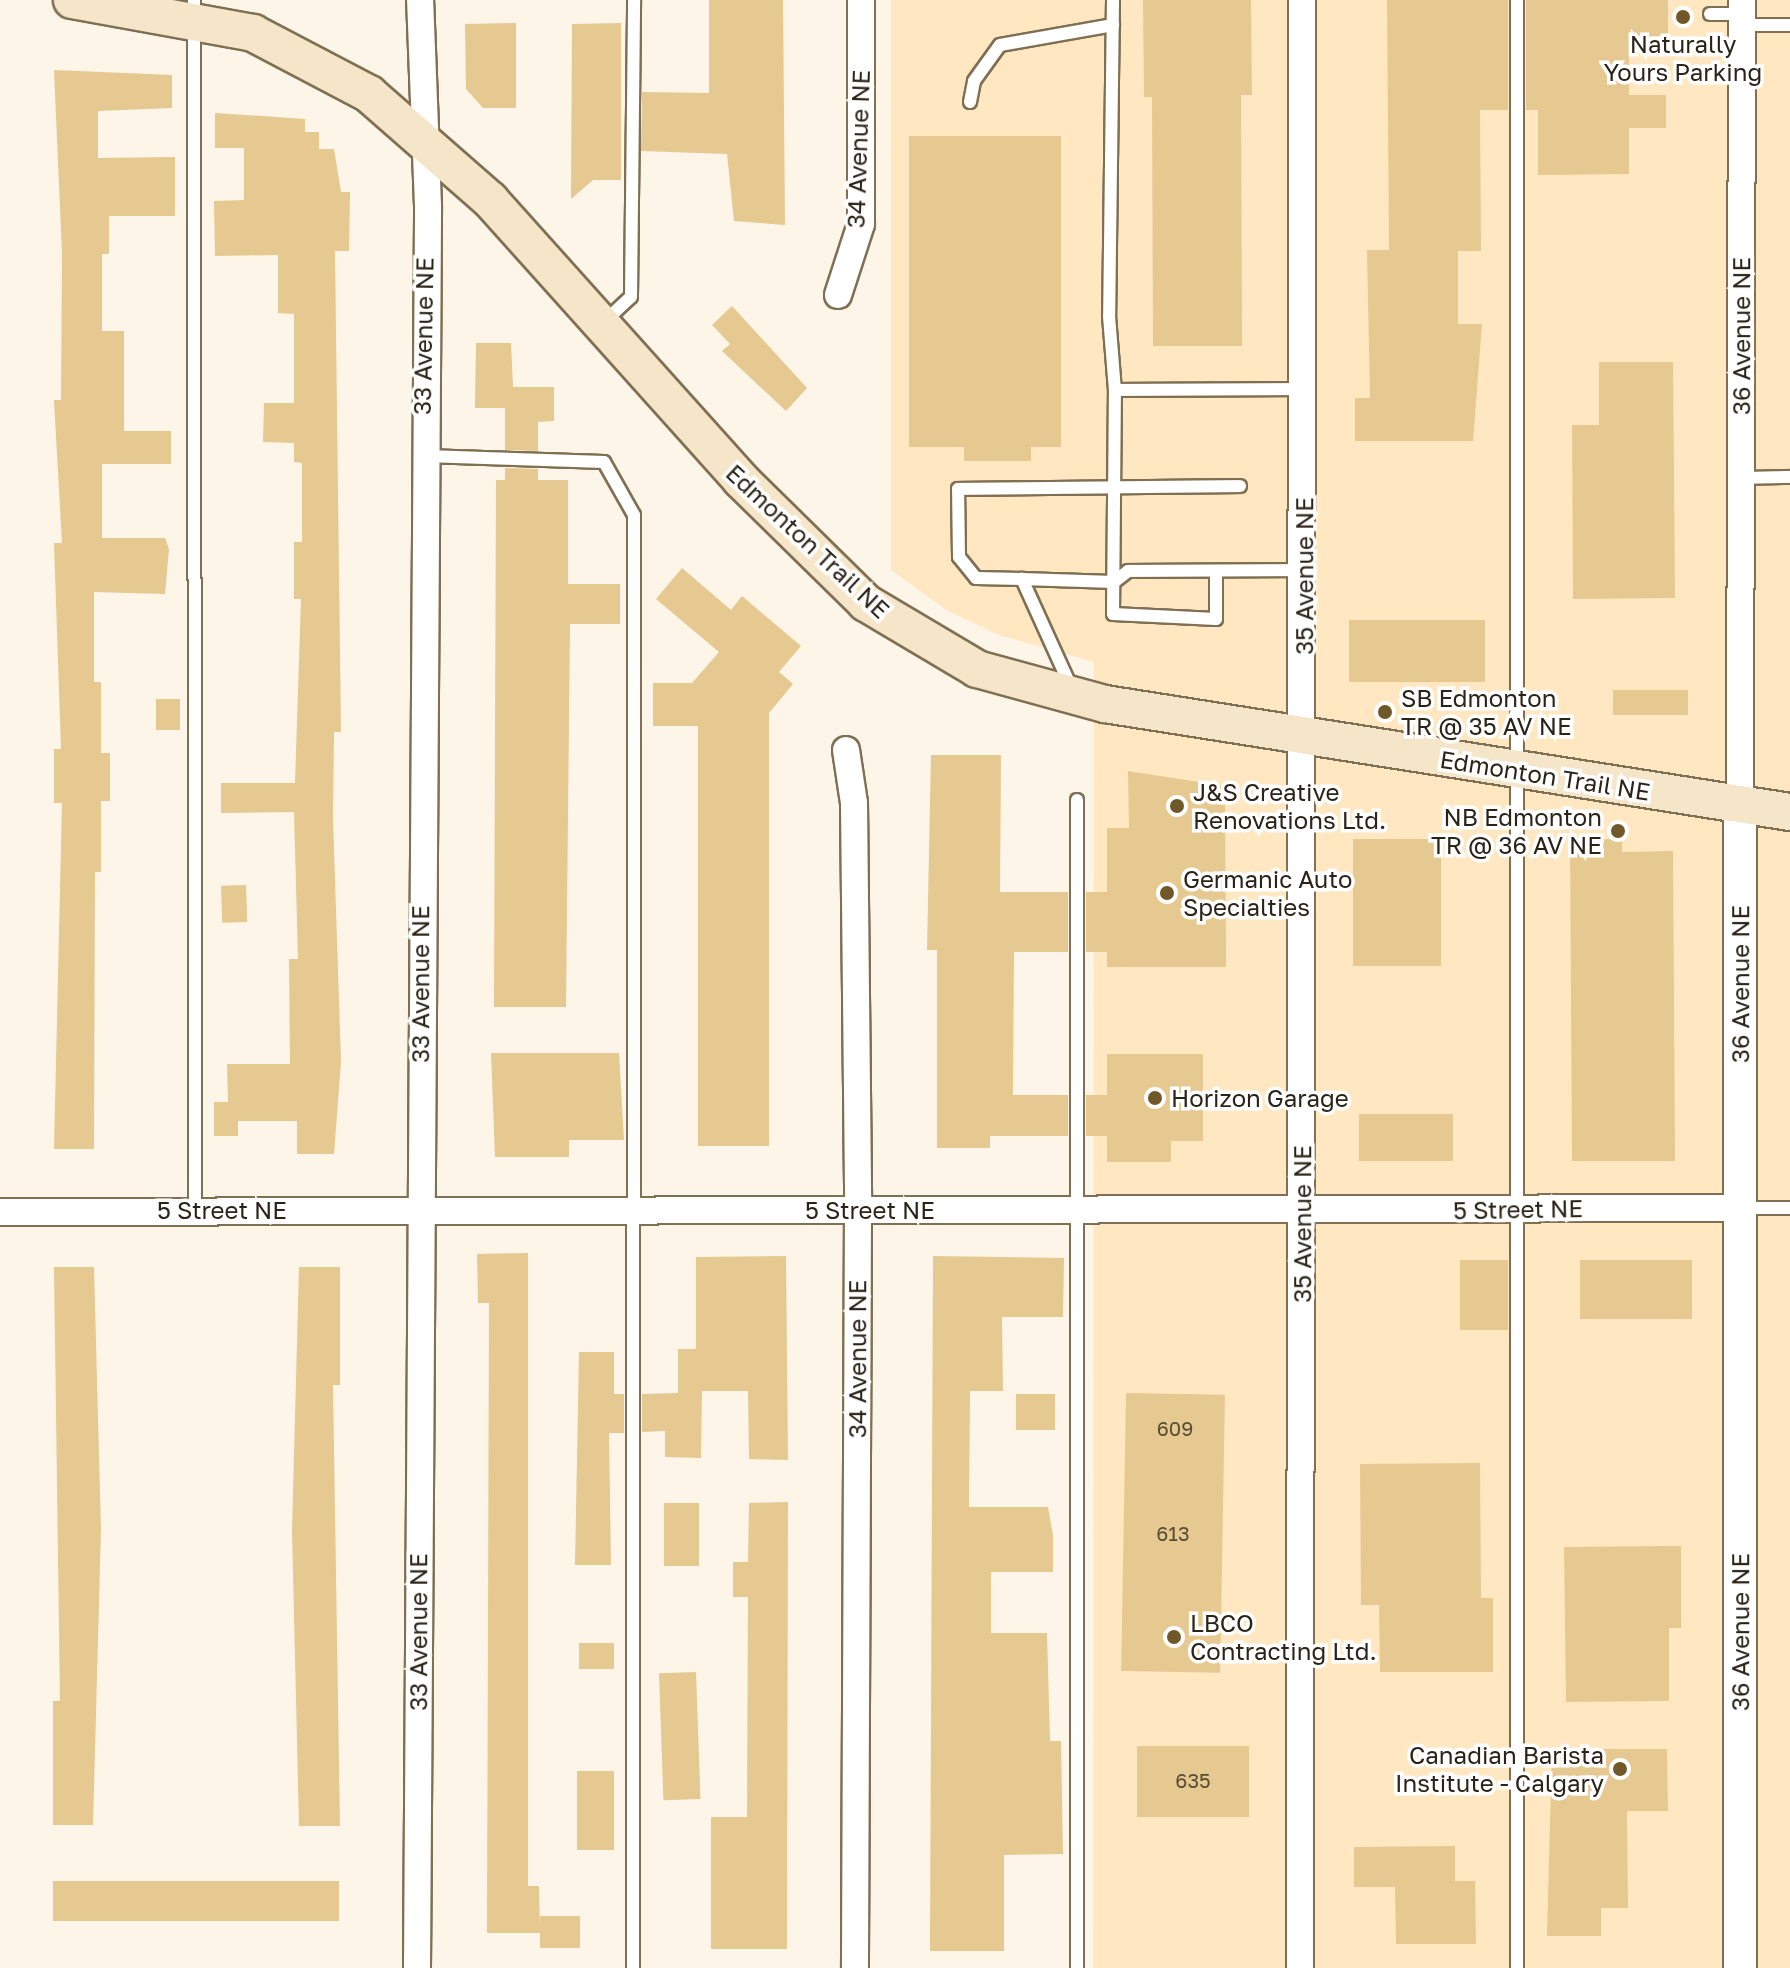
<!DOCTYPE html>
<html>
<head>
<meta charset="utf-8">
<style>
  body { margin:0 }
  #map { position:relative; width:1790px; height:1968px; overflow:hidden; background:#fcf5e8; font-family:"Golos Text",sans-serif }
  div>[style] { position:absolute }
  [style*='--x'] { left:calc(var(--x)*1px); top:calc(var(--y)*1px); width:calc(var(--w)*1px); rotate:calc(var(--a)*1deg) }
  .built>* { inset:0; background:#ffe8c1 }
  .building>* { inset:0; background:#e6c891; transform-origin:0 0 }
  .roads { filter:drop-shadow(2px 0 #807053) drop-shadow(-2px 0 #807053) drop-shadow(0 2px #807053) drop-shadow(0 -2px #807053) }
  .service>* { height:12px; margin:-6px; padding:0 6px; transform-origin:6px; border-radius:6px; background:#fff }
  .minor>* { height:26px; margin:-13px; padding:0 13px; transform-origin:13px; border-radius:13px; background:#fff }
  .tertiary>* { height:32px; margin:-16px; padding:0 16px; transform-origin:16px; border-radius:16px; background:#fff }
  .secondary>* { height:36px; margin:-18px; padding:0 18px; transform-origin:18px; border-radius:18px; background:#f5e6c9 }
  .dots>* { width:22px; height:22px; translate:-50% -50%; box-sizing:border-box; border:4px solid #fff; border-radius:50% }
  span { translate:-50% -50%; white-space:nowrap; text-align:center; line-height:1.15; -webkit-text-stroke:7px #fff; paint-order:stroke }
  .number-label { font-size:20px; color:#594c36 }
  .number-label span { -webkit-text-stroke-width:0 }
  .poi-label { font-size:24px; color:#2a2317 }
  .left { translate:0 -50%; text-align:left }
  .right { translate:-100% -50%; text-align:right }
  .street-label { font-size:24px; color:#2a2317 }
</style>
</head>
<body>
<div id="map">
  <div class="built">
    <div style="clip-path:polygon(891px 0,1790px 0,1790px 1968px,1093px 1968px,1094px 662px,999px 635px,948px 611px,891px 570px)"></div>
  </div>
  <div class="building">
    <div style="clip-path:polygon(709px 0,783px 0,785px 225px,734px 221px,727px 154px,641px 151px,642px 92px,709px 93px)"></div>
    <div style="clip-path:polygon(1143px 0,1251px 0,1252px 95px,1241px 95px,1242px 346px,1153px 346px,1152px 97px,1144px 97px)"></div>
    <div style="clip-path:polygon(1387px 0,1508px 0,1508px 110px,1480px 110px,1481px 251px,1458px 251px,1458px 324px,1482px 324px,1473px 441px,1355px 441px,1355px 398px,1370px 398px,1367px 250px,1389px 250px)"></div>
    <div style="clip-path:polygon(1526px 0,1668px 0,1668px 36px,1629px 36px,1629px 95px,1666px 95px,1666px 128px,1629px 128px,1629px 174px,1538px 175px,1538px 110px,1526px 110px)"></div>
    <div style="clip-path:polygon(516px 23px,516px 108px,483px 108px,466px 89px,465px 24px)"></div>
    <div style="clip-path:polygon(621px 23px,621px 180px,593px 180px,571px 199px,572px 24px)"></div>
    <div style="clip-path:polygon(54px 70px,172px 75px,172px 108px,98px 111px,98px 158px,175px 157px,175px 216px,109px 216px,109px 254px,102px 254px,102px 331px,124px 331px,124px 431px,171px 431px,171px 464px,102px 464px,102px 538px,165px 538px,169px 549px,165px 594px,94px 592px,94px 682px,101px 682px,101px 753px,110px 753px,110px 801px,101px 801px,101px 872px,95px 872px,94px 1149px,54px 1149px,62px 803px,54px 803px,54px 749px,61px 749px,54px 543px,62px 543px,54px 400px,61px 400px,62px 254px)"></div>
    <div style="clip-path:polygon(215px 113px,305px 119px,305px 132px,319px 132px,319px 149px,334px 149px,341px 192px,350px 192px,349px 251px,335px 251px,341px 732px,334px 732px,333px 818px,341px 1062px,334px 1154px,297px 1154px,297px 1121px,238px 1121px,238px 1136px,214px 1136px,214px 1102px,228px 1102px,227px 1064px,290px 1064px,289px 959px,298px 959px,294px 812px,221px 813px,221px 783px,295px 783px,301px 599px,294px 599px,294px 542px,302px 542px,302px 463px,294px 462px,294px 443px,263px 442px,264px 403px,294px 403px,294px 314px,278px 313px,278px 255px,215px 256px,214px 201px,244px 200px,244px 148px,215px 148px)"></div>
    <div style="clip-path:polygon(909px 136px,1061px 136px,1061px 447px,1031px 447px,1031px 461px,964px 461px,964px 447px,909px 447px)"></div>
    <div style="clip-path:polygon(732px 306px,807px 388px,786px 411px,722px 351px,730px 344px,712px 325px)"></div>
    <div style="clip-path:polygon(476px 343px,511px 343px,513px 387px,554px 387px,554px 421px,538px 422px,538px 451px,505px 450px,505px 408px,475px 408px)"></div>
    <div style="clip-path:polygon(1599px 362px,1673px 362px,1675px 598px,1573px 599px,1572px 425px,1599px 425px)"></div>
    <div style="clip-path:polygon(505px 468px,538px 469px,538px 480px,568px 480px,568px 584px,620px 584px,620px 624px,570px 624px,566px 1007px,494px 1007px,496px 480px,505px 480px)"></div>
    <div style="clip-path:polygon(682px 568px,731px 610px,742px 596px,801px 646px,779px 672px,793px 684px,769px 713px,769px 1146px,698px 1146px,698px 726px,653px 726px,653px 683px,692px 683px,719px 652px,656px 599px)"></div>
    <div style="left:1485px;top:620px;width:62px;height:136px;rotate:90deg"></div>
    <div style="left:1613px;top:690px;width:75px;height:25px"></div>
    <div style="left:156px;top:699px;width:24px;height:31px"></div>
    <div style="clip-path:polygon(931px 755px,1001px 755px,1000px 892px,1068px 892px,1068px 952px,1014px 952px,1013px 1095px,1068px 1095px,1068px 1136px,990px 1136px,990px 1148px,937px 1148px,937px 950px,927px 950px)"></div>
    <div style="clip-path:polygon(1128px 771px,1225px 786px,1226px 967px,1107px 967px,1107px 952px,1086px 952px,1086px 892px,1107px 892px,1107px 828px,1129px 828px)"></div>
    <div style="left:1441px;top:839px;width:127px;height:88px;rotate:90deg"></div>
    <div style="clip-path:polygon(1622px 839px,1622px 852px,1673px 851px,1675px 1161px,1572px 1161px,1570px 840px)"></div>
    <div style="left:246px;top:885px;width:37px;height:25px;rotate:88deg"></div>
    <div style="clip-path:polygon(491px 1053px,619px 1053px,624px 1140px,569px 1140px,569px 1157px,495px 1157px)"></div>
    <div style="clip-path:polygon(1107px 1054px,1203px 1054px,1203px 1141px,1171px 1141px,1171px 1162px,1107px 1162px,1107px 1136px,1086px 1136px,1086px 1095px,1107px 1095px)"></div>
    <div style="left:1359px;top:1114px;width:94px;height:47px"></div>
    <div style="clip-path:polygon(528px 1253px,528px 1886px,539px 1886px,540px 1933px,487px 1933px,489px 1303px,478px 1303px,477px 1254px)"></div>
    <div style="clip-path:polygon(786px 1256px,788px 1460px,749px 1459px,748px 1391px,702px 1391px,701px 1458px,665px 1457px,665px 1431px,642px 1432px,642px 1394px,678px 1393px,678px 1349px,696px 1349px,696px 1257px)"></div>
    <div style="clip-path:polygon(933px 1256px,1064px 1258px,1063px 1317px,1002px 1317px,1003px 1391px,970px 1391px,969px 1507px,1048px 1507px,1053px 1535px,1053px 1572px,991px 1572px,991px 1633px,1047px 1633px,1050px 1741px,1061px 1741px,1063px 1854px,1004px 1855px,1004px 1951px,930px 1951px)"></div>
    <div style="left:1460px;top:1260px;width:48px;height:70px"></div>
    <div style="left:1580px;top:1260px;width:112px;height:59px"></div>
    <div style="clip-path:polygon(54px 1267px,94px 1267px,101px 1529px,93px 1825px,53px 1825px,53px 1701px,60px 1701px)"></div>
    <div style="clip-path:polygon(299px 1267px,340px 1267px,340px 1385px,333px 1385px,340px 1826px,299px 1826px,292px 1530px)"></div>
    <div style="clip-path:polygon(579px 1352px,614px 1352px,614px 1394px,624px 1394px,624px 1433px,609px 1433px,611px 1565px,575px 1565px)"></div>
    <div style="left:1126px;top:1393px;width:99px;height:278px;rotate:1deg"></div>
    <div style="left:1016px;top:1394px;width:39px;height:36px"></div>
    <div style="clip-path:polygon(1480px 1463px,1481px 1598px,1493px 1598px,1493px 1672px,1380px 1672px,1379px 1605px,1361px 1605px,1360px 1464px)"></div>
    <div style="clip-path:polygon(788px 1502px,787px 1949px,711px 1949px,711px 1817px,747px 1817px,748px 1597px,733px 1597px,733px 1562px,748px 1562px,749px 1503px)"></div>
    <div style="left:664px;top:1503px;width:35px;height:63px"></div>
    <div style="clip-path:polygon(1668px 1546px,1681px 1546px,1681px 1628px,1669px 1628px,1669px 1701px,1566px 1702px,1564px 1547px)"></div>
    <div style="left:579px;top:1643px;width:35px;height:26px"></div>
    <div style="left:696px;top:1672px;width:127px;height:37px;rotate:88deg"></div>
    <div style="left:1137px;top:1746px;width:112px;height:71px"></div>
    <div style="clip-path:polygon(1552px 1749px,1667px 1749px,1668px 1811px,1627px 1811px,1628px 1908px,1601px 1908px,1601px 1936px,1547px 1936px)"></div>
    <div style="left:577px;top:1771px;width:37px;height:79px"></div>
    <div style="clip-path:polygon(1455px 1846px,1455px 1881px,1475px 1881px,1476px 1944px,1396px 1944px,1395px 1887px,1354px 1887px,1354px 1847px)"></div>
    <div style="left:53px;top:1881px;width:286px;height:40px"></div>
    <div style="left:540px;top:1916px;width:40px;height:32px"></div>
  </div>
  <div class="roads">
    <div class="service">
      <div style="--x:194;--y:0;--w:1210;--a:89.95"></div>
      <div style="--x:1113;--y:0;--w:316;--a:90.7"></div>
      <div style="--x:1109;--y:316;--w:74;--a:85.4"></div>
      <div style="--x:1517;--y:0;--w:1968;--a:90"></div>
      <div style="--x:1710;--y:14;--w:32;--a:0"></div>
      <div style="--x:1742;--y:25;--w:48;--a:0"></div>
      <div style="--x:970;--y:102;--w:21;--a:-79"></div>
      <div style="--x:974;--y:81;--w:44;--a:-54.2"></div>
      <div style="--x:1000;--y:45;--w:115;--a:-10"></div>
      <div style="--x:605;--y:321;--w:35;--a:-43"></div>
      <div style="--x:631;--y:297;--w:297;--a:-89.4"></div>
      <div style="--x:425;--y:456;--w:179;--a:1.9"></div>
      <div style="--x:604;--y:462;--w:61;--a:60.5"></div>
      <div style="--x:634;--y:515;--w:1453;--a:90.04"></div>
      <div style="--x:1741;--y:478;--w:49;--a:-1.2"></div>
      <div style="--x:1216;--y:571;--w:48;--a:90"></div>
      <div style="--x:1216;--y:619;--w:103;--a:-177.2"></div>
      <div style="--x:1113;--y:614;--w:224;--a:-89.5"></div>
      <div style="--x:1115;--y:390;--w:188;--a:-0.3"></div>
      <div style="--x:1022;--y:579;--w:46;--a:-178.8"></div>
      <div style="--x:976;--y:578;--w:27;--a:-129"></div>
      <div style="--x:959;--y:557;--w:68;--a:-90.8"></div>
      <div style="--x:958;--y:489;--w:282;--a:-0.6"></div>
      <div style="--x:1071;--y:687;--w:119;--a:-114.4"></div>
      <div style="--x:1022;--y:579;--w:92;--a:1.9"></div>
      <div style="--x:1114;--y:582;--w:18;--a:-38"></div>
      <div style="--x:1128;--y:571;--w:176;--a:-0.3"></div>
      <div style="--x:1741;--y:1208;--w:49;--a:0"></div>
      <div style="--x:1077;--y:1968;--w:1168;--a:-90"></div>
    </div>
    <div class="minor">
      <div style="--x:838;--y:295;--w:75;--a:-72.1"></div>
      <div style="--x:861;--y:224;--w:224;--a:-90"></div>
      <div style="--x:846;--y:750;--w:54;--a:81.4"></div>
      <div style="--x:854;--y:803;--w:407;--a:89.4"></div>
      <div style="--x:858;--y:1210;--w:758;--a:90.23"></div>
      <div style="--x:1740;--y:804;--w:804;--a:-89.86"></div>
      <div style="--x:0;--y:1212;--w:1740;--a:-0.13"></div>
      <div style="--x:417;--y:1968;--w:1762;--a:-89.64"></div>
      <div style="--x:428;--y:206;--w:206;--a:-92.2"></div>
      <div style="--x:1300;--y:1968;--w:1968;--a:-89.94"></div>
    </div>
    <div class="tertiary">
      <div style="--x:1740;--y:804;--w:1164;--a:90"></div>
    </div>
    <div class="secondary">
      <div style="--x:72;--y:0;--w:184;--a:10.3"></div>
      <div style="--x:253;--y:33;--w:131;--a:27.7"></div>
      <div style="--x:369;--y:94;--w:161;--a:41.2"></div>
      <div style="--x:490;--y:200;--w:376;--a:48.1"></div>
      <div style="--x:741;--y:480;--w:175;--a:44.5"></div>
      <div style="--x:866;--y:603;--w:129;--a:30.7"></div>
      <div style="--x:977;--y:669;--w:133;--a:15.3"></div>
      <div style="--x:1105;--y:704;--w:693;--a:8.96"></div>
    </div>
  </div>
  <div class="dots">
    <div style="left:1683px;top:17px;background:#705828"></div>
    <div style="left:1385px;top:712px;background:#705828"></div>
    <div style="left:1177px;top:806px;background:#705828"></div>
    <div style="left:1618px;top:831px;background:#705828"></div>
    <div style="left:1167px;top:893px;background:#705828"></div>
    <div style="left:1155px;top:1098px;background:#705828"></div>
    <div style="left:1174px;top:1637px;background:#705828"></div>
    <div style="left:1620px;top:1769px;background:#705828"></div>
  </div>
  <div class="number-label">
    <span style="left:1175px;top:1428px">609</span>
    <span style="left:1173px;top:1533px">613</span>
    <span style="left:1193px;top:1780px">635</span>
  </div>
  <div class="poi-label">
    <span style="left:1683px;top:58px">Naturally<br>Yours Parking</span>
    <span class="left" style="left:1401px;top:712px">SB Edmonton<br>TR @ 35 AV NE</span>
    <span class="left" style="left:1193px;top:806px">J&amp;S Creative<br>Renovations Ltd.</span>
    <span class="right" style="left:1602px;top:831px">NB Edmonton<br>TR @ 36 AV NE</span>
    <span class="left" style="left:1183px;top:893px">Germanic Auto<br>Specialties</span>
    <span class="left" style="left:1171px;top:1098px">Horizon Garage</span>
    <span class="left" style="left:1190px;top:1637px">LBCO<br>Contracting Ltd.</span>
    <span class="right" style="left:1604px;top:1769px">Canadian Barista<br>Institute - Calgary</span>
  </div>
  <div class="street-label">
    <span style="left:858px;top:149px;rotate:-88deg">34 Avenue NE</span>
    <span style="left:423px;top:336px;rotate:-89deg">33 Avenue NE</span>
    <span style="left:1741px;top:336px;rotate:-90deg">36 Avenue NE</span>
    <span style="left:808px;top:541px;rotate:43deg">Edmonton Trail NE</span>
    <span style="left:1304px;top:576px;rotate:-90deg">35 Avenue NE</span>
    <span style="left:1545px;top:775px;rotate:9deg">Edmonton Trail NE</span>
    <span style="left:420px;top:984px;rotate:-90deg">33 Avenue NE</span>
    <span style="left:1740px;top:984px;rotate:-90deg">36 Avenue NE</span>
    <span style="left:1518px;top:1209px;rotate:-1deg">5 Street NE</span>
    <span style="left:222px;top:1210px">5 Street NE</span>
    <span style="left:870px;top:1210px">5 Street NE</span>
    <span style="left:1302px;top:1224px;rotate:-90deg">35 Avenue NE</span>
    <span style="left:857px;top:1359px;rotate:-90deg">34 Avenue NE</span>
    <span style="left:418px;top:1632px;rotate:-90deg">33 Avenue NE</span>
    <span style="left:1740px;top:1632px;rotate:-90deg">36 Avenue NE</span>
  </div>
</div>
</body>
</html>
